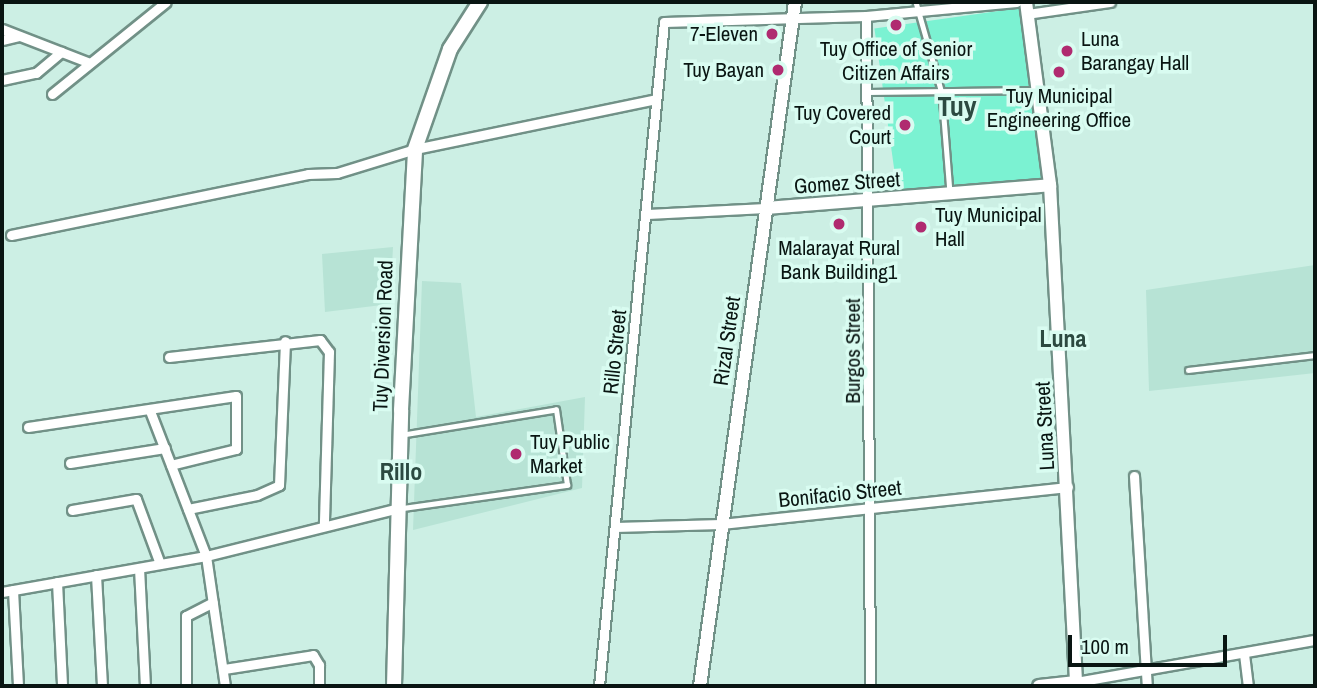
<!DOCTYPE html>
<html>
<head>
<meta charset="utf-8">
<style>
  body { margin:0 }
  #map { position:relative; width:1317px; height:688px; overflow:hidden; background:#ccefe4; font-family:"Archivo Narrow",sans-serif }
  div>[style] { position:absolute }
  [style*='--x'] { left:calc(var(--x)*1px); top:calc(var(--y)*1px); width:calc(var(--w)*1px); rotate:calc(var(--a)*1deg) }
  .built>* { inset:0; background:#b7e3d5 }
  .green>* { inset:0; background:#7bf2d2; transform-origin:0 0 }
  .roads { filter:drop-shadow(2px 0 #719187) drop-shadow(-2px 0 #719187) drop-shadow(0 2px #719187) drop-shadow(0 -2px #719187) }
  .lane>* { height:4.5px; margin:-2.25px; padding:0 2.25px; transform-origin:2.25px; border-radius:2.25px; background:#fff }
  .street>* { height:9px; margin:-4.5px; padding:0 4.5px; transform-origin:4.5px; border-radius:4.5px; background:#fff }
  .secondary>* { height:12px; margin:-6px; padding:0 6px; transform-origin:6px; border-radius:6px; background:#fff }
  .primary>* { height:14px; margin:-7px; padding:0 7px; transform-origin:7px; border-radius:7px; background:#fff }
  .dots>* { width:19px; height:19px; translate:-50% -50%; box-sizing:border-box; border:4px solid #d9fcf1; border-radius:50% }
  span { translate:-50% -50%; white-space:nowrap; text-align:center; line-height:1.15; -webkit-text-stroke:7px #d9fcf1; paint-order:stroke }
  .poi-label { font-size:21px; color:#091512 }
  .right { translate:-100% -50%; text-align:right }
  .left { translate:0 -50%; text-align:left }
  .street-label { font-size:21px; color:#091512 }
  .quarter-label { font-size:24px; color:#2c4a41; font-weight:700 }
  .district-label { font-size:28px; color:#2c4a41; font-weight:700 }
  .frame { position:absolute; inset:0; border:4px solid #091512; pointer-events:none }
  .scale { position:absolute; left:1068px; top:635px; width:159px; height:32px; box-sizing:border-box; border:4px solid #091512; border-top:0; padding-left:9px; font-size:21px; line-height:24px; white-space:nowrap; color:#091512; -webkit-text-stroke:5px #d9fcf1; paint-order:stroke }
</style>
</head>
<body>
<div id="map">
  <div class="built">
    <div style="clip-path:polygon(393px 247px,390px 304px,325px 312px,322px 254px)"></div>
    <div style="clip-path:polygon(1315px 265px,1315px 373px,1149px 391px,1146px 290px)"></div>
    <div style="clip-path:polygon(422px 281px,461px 283px,476px 417px,585px 397px,582px 488px,413px 530px)"></div>
  </div>
  <div class="green">
    <div style="left:1020px;top:8px;width:174px;height:147px;rotate:82deg"></div>
  </div>
  <div class="roads">
    <div class="lane">
      <div style="--x:916;--y:2;--w:95;--a:74.1"></div>
      <div style="--x:942;--y:93;--w:100;--a:85.4"></div>
      <div style="--x:869;--y:92;--w:167;--a:-0.7"></div>
      <div style="--x:1188;--y:370;--w:128;--a:-6.7"></div>
      <div style="--x:403;--y:508;--w:166;--a:-8"></div>
      <div style="--x:567;--y:485;--w:76;--a:-98.3"></div>
      <div style="--x:556;--y:410;--w:155;--a:170.7"></div>
    </div>
    <div class="street">
      <div style="--x:1027;--y:14;--w:84;--a:-8.2"></div>
      <div style="--x:866;--y:16;--w:670;--a:89.66"></div>
      <div style="--x:2;--y:29;--w:94;--a:21.1"></div>
      <div style="--x:2;--y:40;--w:17;--a:-13"></div>
      <div style="--x:2;--y:80;--w:35;--a:-12"></div>
      <div style="--x:36;--y:73;--w:33;--a:-40"></div>
      <div style="--x:52;--y:94;--w:146;--a:-38.9"></div>
      <div style="--x:647;--y:214;--w:119;--a:-2.9"></div>
      <div style="--x:11;--y:235;--w:303;--a:-11.6"></div>
      <div style="--x:308;--y:174;--w:29;--a:-2"></div>
      <div style="--x:337;--y:173;--w:82;--a:-17.1"></div>
      <div style="--x:415;--y:149;--w:246;--a:-11.7"></div>
      <div style="--x:169;--y:357;--w:152;--a:-6.4"></div>
      <div style="--x:320;--y:340;--w:15;--a:53"></div>
      <div style="--x:329;--y:352;--w:173;--a:91.7"></div>
      <div style="--x:150;--y:411;--w:155;--a:68.9"></div>
      <div style="--x:206;--y:556;--w:131;--a:81.7"></div>
      <div style="--x:28;--y:427;--w:210;--a:-8.5"></div>
      <div style="--x:236;--y:396;--w:53;--a:90"></div>
      <div style="--x:236;--y:449;--w:67;--a:166.2"></div>
      <div style="--x:70;--y:463;--w:96;--a:-9"></div>
      <div style="--x:1134;--y:476;--w:210;--a:86.5"></div>
      <div style="--x:188;--y:509;--w:70;--a:-11.5"></div>
      <div style="--x:257;--y:495;--w:24;--a:-24"></div>
      <div style="--x:279;--y:485;--w:144;--a:-87.6"></div>
      <div style="--x:72;--y:510;--w:65;--a:-9.8"></div>
      <div style="--x:136;--y:499;--w:69;--a:69.7"></div>
      <div style="--x:615;--y:527;--w:106;--a:-1.6"></div>
      <div style="--x:721;--y:524;--w:349;--a:-6.1"></div>
      <div style="--x:139;--y:568;--w:118;--a:87.1"></div>
      <div style="--x:96;--y:575;--w:111;--a:86.9"></div>
      <div style="--x:57;--y:582;--w:104;--a:87.2"></div>
      <div style="--x:13;--y:590;--w:96;--a:87"></div>
      <div style="--x:2;--y:592;--w:207;--a:-10"></div>
      <div style="--x:206;--y:556;--w:198;--a:-14"></div>
      <div style="--x:1244;--y:654;--w:32;--a:83"></div>
      <div style="--x:224;--y:669;--w:90;--a:-8.9"></div>
      <div style="--x:313;--y:655;--w:12;--a:59"></div>
      <div style="--x:319;--y:665;--w:21;--a:90"></div>
      <div style="--x:186;--y:686;--w:70;--a:-90"></div>
      <div style="--x:186;--y:616;--w:30;--a:-27"></div>
      <div style="--x:599;--y:686;--w:667;--a:-84.41"></div>
      <div style="--x:664;--y:22;--w:202;--a:-1.7"></div>
      <div style="--x:866;--y:16;--w:151;--a:-5.3"></div>
      <div style="--x:1076;--y:686;--w:4;--a:-90"></div>
      <div style="--x:1076;--y:682;--w:243;--a:-10"></div>
    </div>
    <div class="secondary">
      <div style="--x:1026;--y:2;--w:185;--a:82.5"></div>
      <div style="--x:1050;--y:185;--w:498;--a:87"></div>
      <div style="--x:1076;--y:682;--w:37;--a:174"></div>
      <div style="--x:766;--y:208;--w:285;--a:-4.6"></div>
      <div style="--x:700;--y:686;--w:691;--a:-82.09"></div>
    </div>
    <div class="primary">
      <div style="--x:394;--y:686;--w:276;--a:-88.5"></div>
      <div style="--x:401;--y:410;--w:261;--a:-86.9"></div>
      <div style="--x:415;--y:149;--w:106;--a:-70.7"></div>
      <div style="--x:450;--y:49;--w:56;--a:-57.4"></div>
    </div>
  </div>
  <div class="dots">
    <div style="left:896px;top:25px;background:#b02b70"></div>
    <div style="left:772px;top:34px;background:#b02b70"></div>
    <div style="left:1067px;top:51px;background:#b02b70"></div>
    <div style="left:778px;top:70px;background:#b02b70"></div>
    <div style="left:1059px;top:72px;background:#b02b70"></div>
    <div style="left:905px;top:125px;background:#b02b70"></div>
    <div style="left:839px;top:224px;background:#b02b70"></div>
    <div style="left:921px;top:227px;background:#b02b70"></div>
    <div style="left:516px;top:454px;background:#b02b70"></div>
  </div>
  <div class="poi-label">
    <span class="right" style="left:758px;top:34px">7-Eleven</span>
    <span class="left" style="left:1081px;top:51px">Luna<br>Barangay Hall</span>
    <span style="left:896px;top:61px">Tuy Office of Senior<br>Citizen Affairs</span>
    <span class="right" style="left:764px;top:70px">Tuy Bayan</span>
    <span style="left:1059px;top:108px">Tuy Municipal<br>Engineering Office</span>
    <span class="right" style="left:891px;top:125px">Tuy Covered<br>Court</span>
    <span class="left" style="left:935px;top:227px">Tuy Municipal<br>Hall</span>
    <span style="left:839px;top:260px">Malarayat Rural<br>Bank Building1</span>
    <span class="left" style="left:530px;top:454px">Tuy Public<br>Market</span>
  </div>
  <div class="street-label">
    <span style="left:847px;top:183px;rotate:-4deg">Gomez Street</span>
    <span style="left:383px;top:336px;rotate:-88deg">Tuy Diversion Road</span>
    <span style="left:727px;top:341px;rotate:-82deg">Rizal Street</span>
    <span style="left:853px;top:351px;rotate:-90deg">Burgos Street</span>
    <span style="left:615px;top:352px;rotate:-84deg">Rillo Street</span>
    <span style="left:1045px;top:426px;rotate:-93deg">Luna Street</span>
    <span style="left:840px;top:494px;rotate:-6deg">Bonifacio Street</span>
  </div>
  <div class="quarter-label">
    <span style="left:1063px;top:339px">Luna</span>
    <span style="left:401px;top:472px">Rillo</span>
  </div>
  <div class="district-label">
    <span style="left:957px;top:106px">Tuy</span>
  </div>
  <div class="frame"></div>
  <div class="scale">100 m</div>
</div>
</body>
</html>
